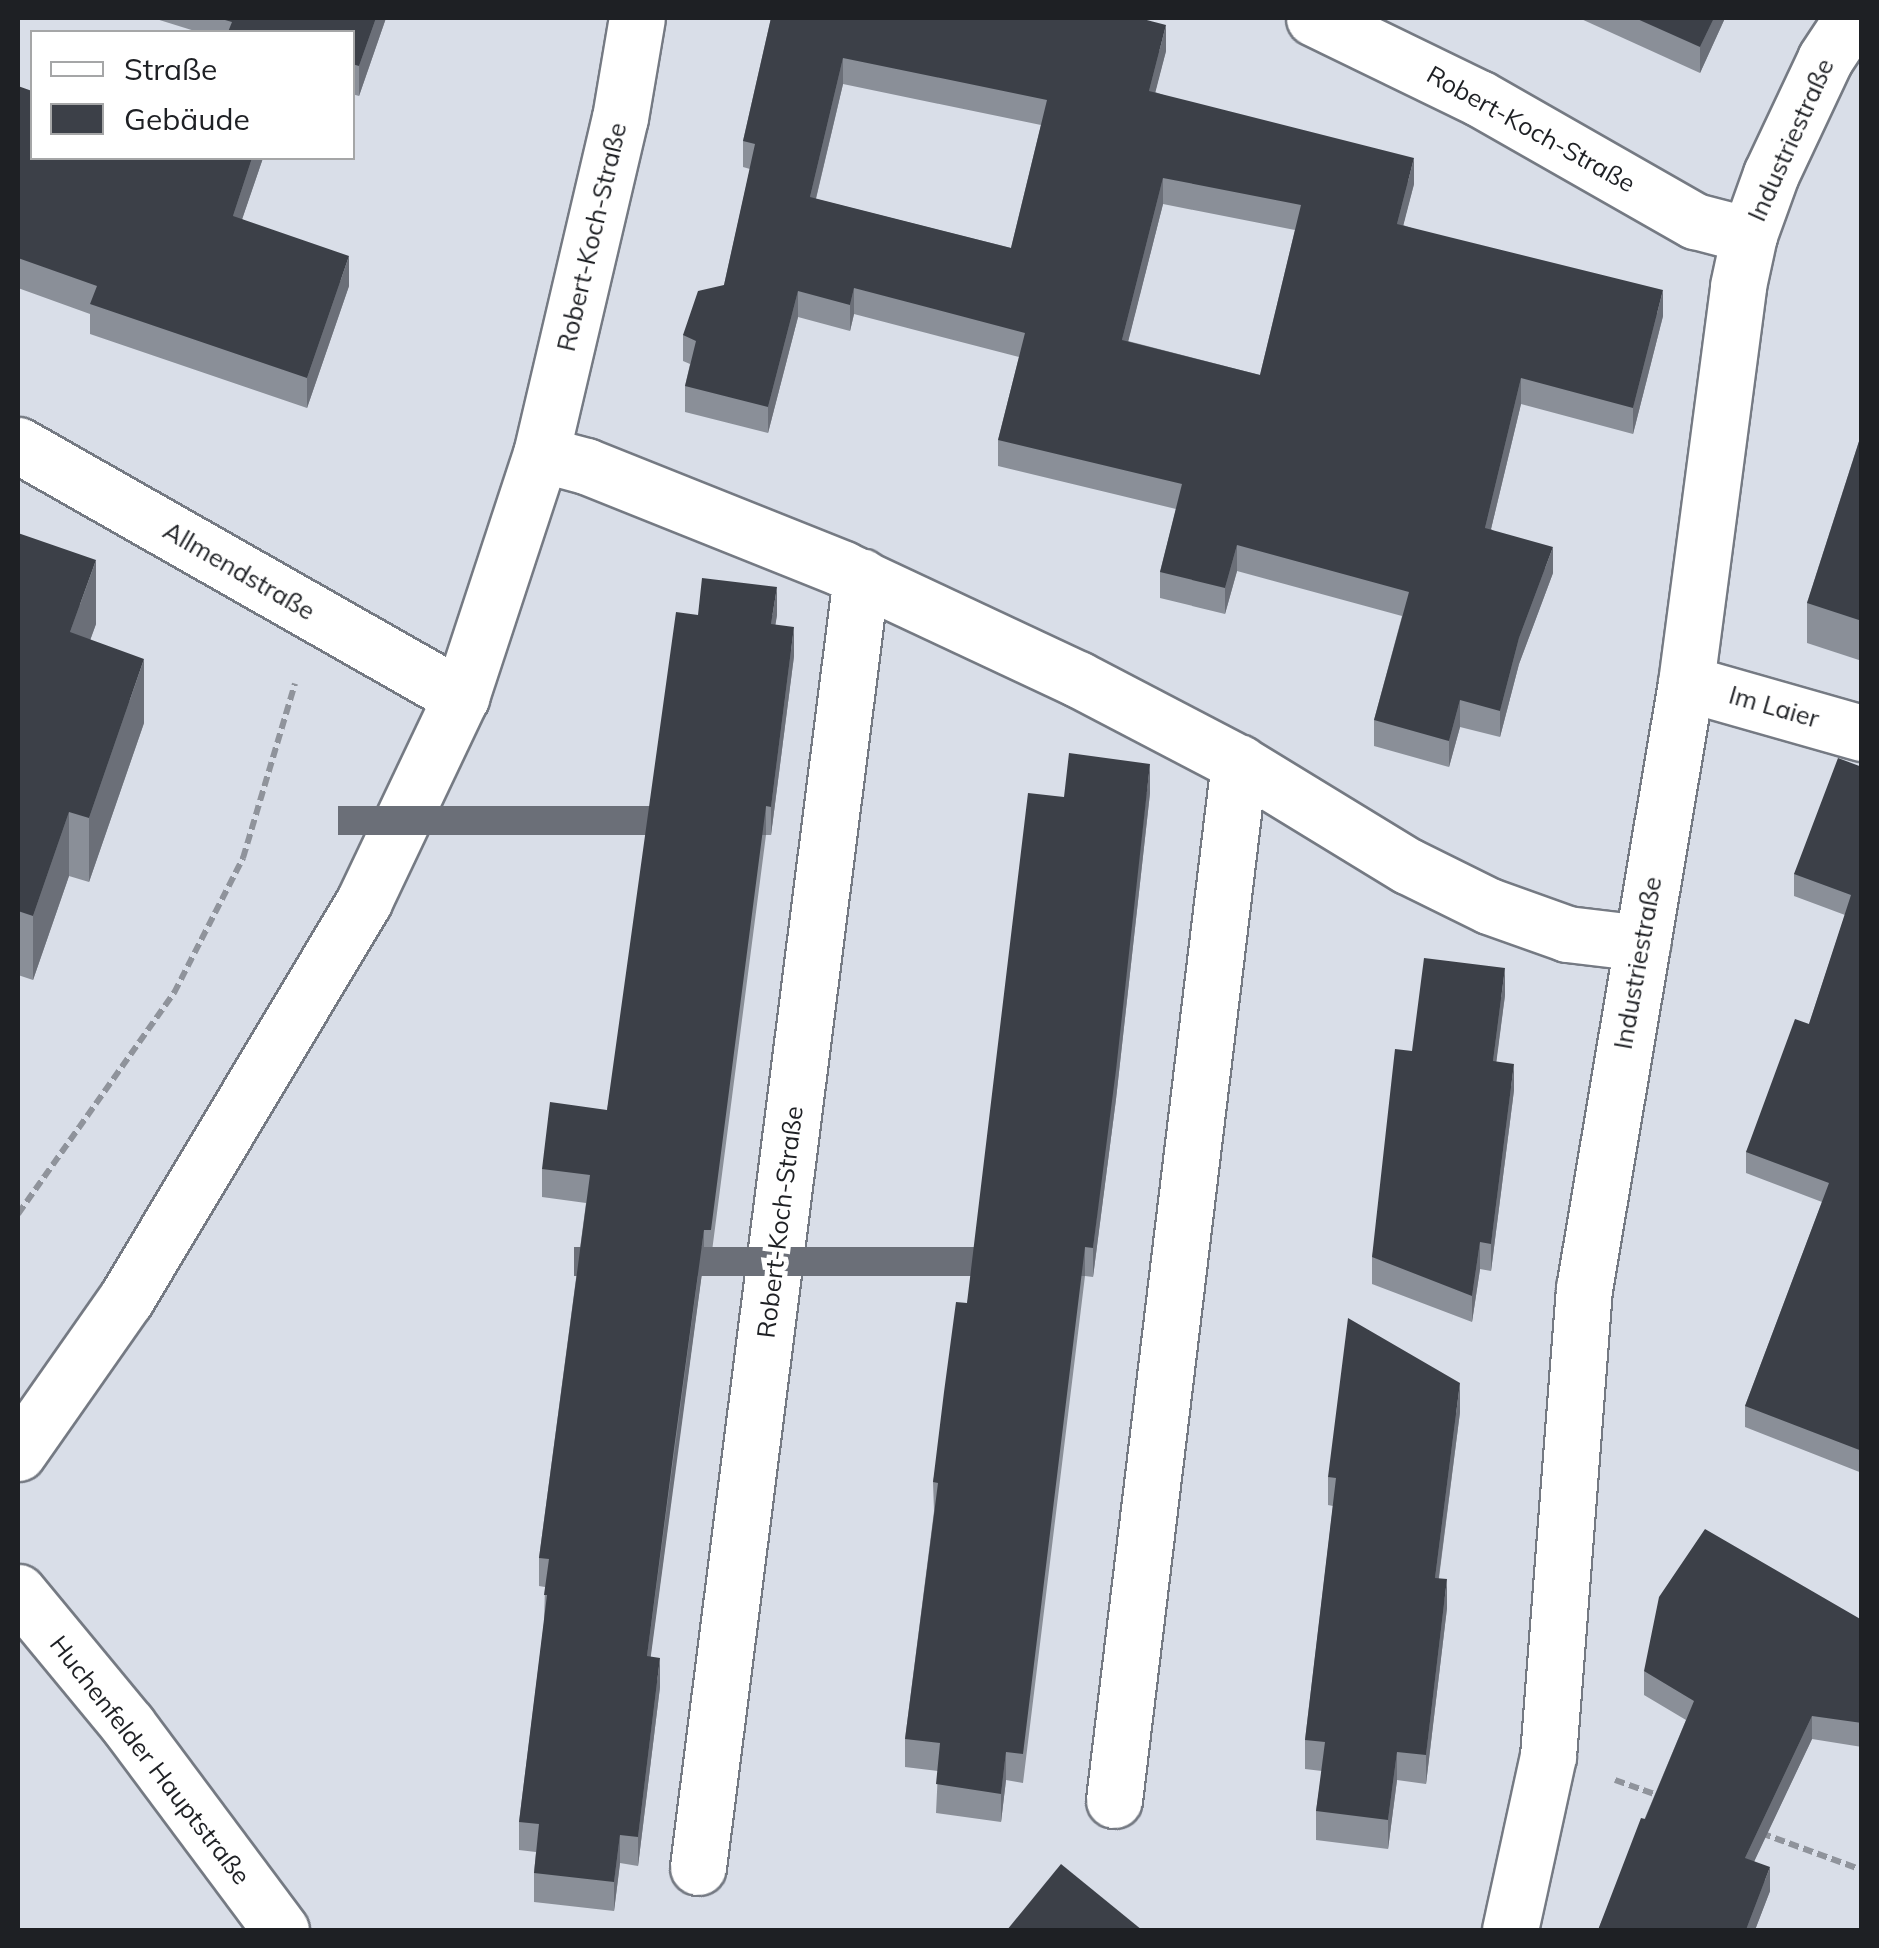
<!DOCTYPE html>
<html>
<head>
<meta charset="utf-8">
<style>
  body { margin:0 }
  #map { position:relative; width:1879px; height:1948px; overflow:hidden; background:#d9dee8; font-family:Mulish,sans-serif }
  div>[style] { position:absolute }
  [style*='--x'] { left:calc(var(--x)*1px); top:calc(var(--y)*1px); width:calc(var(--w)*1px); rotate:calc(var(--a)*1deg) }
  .path>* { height:6px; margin-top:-3px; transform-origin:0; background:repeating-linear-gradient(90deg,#8f939b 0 10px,transparent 0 15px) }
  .roads { filter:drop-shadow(2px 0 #757a83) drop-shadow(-2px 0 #757a83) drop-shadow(0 2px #757a83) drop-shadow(0 -2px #757a83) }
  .minor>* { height:55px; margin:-27.5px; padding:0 27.5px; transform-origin:27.5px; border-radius:27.5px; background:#fff }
  .major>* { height:55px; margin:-27.5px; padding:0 27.5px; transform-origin:27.5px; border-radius:27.5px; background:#fff }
  .wall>* { inset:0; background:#8a8f98 }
  .shaded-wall>* { inset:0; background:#6b6f78; transform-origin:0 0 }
  .building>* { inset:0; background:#3c4048 }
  span { translate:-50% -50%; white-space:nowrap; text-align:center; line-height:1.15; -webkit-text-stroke:10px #fff; paint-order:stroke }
  .street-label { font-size:25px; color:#1e2024 }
  .frame { position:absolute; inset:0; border:20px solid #1e2024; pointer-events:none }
  .legend { position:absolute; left:30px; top:30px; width:325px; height:130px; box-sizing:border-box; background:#fff; border:2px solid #a5a6a7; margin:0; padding:12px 18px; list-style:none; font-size:30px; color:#1e2024 }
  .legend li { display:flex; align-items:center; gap:20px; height:50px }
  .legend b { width:50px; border:2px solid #a5a6a7 }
</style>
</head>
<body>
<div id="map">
  <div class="path">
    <div style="--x:18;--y:1214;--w:271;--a:-54.8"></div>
    <div style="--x:174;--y:993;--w:152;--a:-62.9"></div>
    <div style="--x:243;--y:858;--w:182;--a:-73.4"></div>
    <div style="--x:1615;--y:1780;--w:48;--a:19.6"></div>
    <div style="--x:1761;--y:1833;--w:108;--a:20.1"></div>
  </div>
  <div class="roads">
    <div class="minor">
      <div style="--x:1314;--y:18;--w:183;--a:25.9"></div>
      <div style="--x:1479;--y:98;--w:249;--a:29.7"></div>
      <div style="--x:1695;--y:221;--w:56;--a:14.5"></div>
      <div style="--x:18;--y:445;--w:510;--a:29.63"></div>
      <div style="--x:541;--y:454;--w:47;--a:14.9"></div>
      <div style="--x:586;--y:466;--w:277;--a:21.8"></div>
      <div style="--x:843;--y:569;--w:259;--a:25.1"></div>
      <div style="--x:1078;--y:679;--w:182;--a:27.6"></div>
      <div style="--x:1239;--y:763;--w:198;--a:31.4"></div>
      <div style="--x:1408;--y:866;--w:90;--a:26.3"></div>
      <div style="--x:1489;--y:906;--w:83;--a:19.7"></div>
      <div style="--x:1567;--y:934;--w:76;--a:6.8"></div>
      <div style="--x:1686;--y:683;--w:183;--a:15.9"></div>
      <div style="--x:18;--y:1453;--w:188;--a:-55"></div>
      <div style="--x:126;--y:1299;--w:464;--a:-59.1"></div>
      <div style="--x:364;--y:901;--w:226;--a:-64.6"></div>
      <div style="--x:461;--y:697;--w:256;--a:-71.8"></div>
      <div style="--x:541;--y:454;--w:345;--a:-76.8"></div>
      <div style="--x:620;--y:118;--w:101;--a:-80.4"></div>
      <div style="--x:1114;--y:1800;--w:1045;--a:-83.13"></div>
      <div style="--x:698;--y:1867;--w:1301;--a:-82.8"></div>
      <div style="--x:1510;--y:1930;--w:178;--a:-77.7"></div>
      <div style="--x:1548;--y:1756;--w:468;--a:-85.6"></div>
      <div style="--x:1584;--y:1289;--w:615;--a:-80.45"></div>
      <div style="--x:1686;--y:683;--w:400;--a:-82.5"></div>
      <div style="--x:1738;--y:286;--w:52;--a:-77.8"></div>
      <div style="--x:1749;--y:235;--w:65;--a:-70.2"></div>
      <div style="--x:1771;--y:174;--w:127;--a:-64.8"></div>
      <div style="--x:1825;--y:59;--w:49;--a:-56.6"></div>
    </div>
    <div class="major">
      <div style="--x:18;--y:1592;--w:173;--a:50.4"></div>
      <div style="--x:128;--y:1725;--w:256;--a:53.3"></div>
    </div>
  </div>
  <div class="wall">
    <div style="clip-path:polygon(153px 18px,386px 18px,359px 96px,352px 94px,352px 32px,198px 32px)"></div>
    <div style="clip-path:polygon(evenodd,771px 18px,1166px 51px,1155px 92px,1414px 184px,1403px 225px,1663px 316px,1633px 434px,1521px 404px,1491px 529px,1553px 573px,1519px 664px,1500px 737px,1460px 727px,1449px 767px,1374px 746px,1374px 720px,1402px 616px,1237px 571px,1225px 614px,1160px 598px,1160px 572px,1176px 509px,998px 466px,998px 440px,1019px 357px,854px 314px,850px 331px,798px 317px,768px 433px,685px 412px,685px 386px,690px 364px,683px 361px,683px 335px,724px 285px,750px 169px,743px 167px,743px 141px,771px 18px,843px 84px,1041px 125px,1011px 248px,816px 199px,843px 84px,771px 18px,1163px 204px,1295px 230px,1260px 375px,1128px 341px,1163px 204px)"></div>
    <div style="clip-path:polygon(1579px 18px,1725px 18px,1700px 73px)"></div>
    <div style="clip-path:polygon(18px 86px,32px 158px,263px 158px,242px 219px,349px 286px,307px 408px,90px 334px,90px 314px,18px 288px)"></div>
    <div style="clip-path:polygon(1862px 432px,1862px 661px,1807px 643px,1807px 603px)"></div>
    <div style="clip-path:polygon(18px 533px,96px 624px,90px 640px,144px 723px,89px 882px,69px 876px,33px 980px,18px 975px)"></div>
    <div style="clip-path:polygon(698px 615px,777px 615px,775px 625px,794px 656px,771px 835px,766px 835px,711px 1259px,704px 1258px,674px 1478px,650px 1657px,660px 1687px,638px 1866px,620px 1863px,614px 1911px,534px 1902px,534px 1873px,536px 1852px,519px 1850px,519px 1822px,544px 1623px,545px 1587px,539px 1586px,539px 1558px,586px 1203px,542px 1197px,542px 1169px,607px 1110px)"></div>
    <div style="clip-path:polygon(1862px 767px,1862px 1473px,1745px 1427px,1745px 1406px,1822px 1202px,1746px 1173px,1746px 1152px,1809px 1024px,1845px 915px,1794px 896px,1794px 874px)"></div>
    <div style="clip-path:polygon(1150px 793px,1116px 1099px,1093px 1277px,1085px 1276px,1023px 1783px,1006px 1780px,1001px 1822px,936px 1813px,938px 1771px,905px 1767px,905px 1739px,934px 1511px,933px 1482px,1064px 797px)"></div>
    <div style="clip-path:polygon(1505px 995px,1496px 1062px,1514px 1090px,1491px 1271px,1480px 1269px,1472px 1322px,1372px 1284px,1372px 1257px,1412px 1051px)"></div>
    <div style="clip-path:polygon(1460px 1412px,1439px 1578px,1447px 1608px,1426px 1784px,1397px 1780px,1388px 1849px,1316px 1840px,1316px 1811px,1322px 1771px,1305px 1769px,1305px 1740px,1333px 1506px,1328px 1505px,1328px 1477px)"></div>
    <div style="clip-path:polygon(1862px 1620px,1862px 1747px,1812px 1739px,1754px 1861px,1770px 1891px,1755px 1930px,1598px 1930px,1686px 1720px,1644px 1695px,1644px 1671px)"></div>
  </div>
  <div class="shaded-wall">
    <div style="clip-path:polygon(376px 18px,386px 18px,359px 96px,359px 66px)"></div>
    <div style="clip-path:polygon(1714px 18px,1725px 18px,1700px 73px,1700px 47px)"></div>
    <div style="clip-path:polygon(1166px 25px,1166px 51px,1149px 117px,1149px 91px)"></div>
    <div style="clip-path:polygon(843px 58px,843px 84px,810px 223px,810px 197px)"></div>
    <div style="clip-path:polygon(252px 158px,263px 158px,233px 246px,233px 216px)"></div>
    <div style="clip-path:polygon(1414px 158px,1414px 184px,1397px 250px,1397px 224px)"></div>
    <div style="clip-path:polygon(1163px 178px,1163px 204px,1122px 366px,1122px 340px)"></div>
    <div style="clip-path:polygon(349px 256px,349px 286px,307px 408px,307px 378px)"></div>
    <div style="clip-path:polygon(854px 288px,854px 314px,850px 331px,850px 305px)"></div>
    <div style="clip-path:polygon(1663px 290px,1663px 316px,1633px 434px,1633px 408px)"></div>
    <div style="clip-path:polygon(798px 291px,798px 317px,768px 433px,768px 407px)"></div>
    <div style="clip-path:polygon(1521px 378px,1521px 404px,1485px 554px,1485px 528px)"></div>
    <div style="clip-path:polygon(1237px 545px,1237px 571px,1225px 614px,1225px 588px)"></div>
    <div style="clip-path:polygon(1553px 547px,1553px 573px,1519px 664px,1500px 737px,1500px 711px,1519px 638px)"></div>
    <div style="clip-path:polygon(96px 560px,96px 624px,70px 696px,70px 632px)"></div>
    <div style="clip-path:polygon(777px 587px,777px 615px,771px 653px,771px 624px)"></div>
    <div style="clip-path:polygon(794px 627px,794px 656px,771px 835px,771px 807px)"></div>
    <div style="clip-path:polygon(144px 659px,144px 723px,89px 882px,89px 818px)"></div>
    <div style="clip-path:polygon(1460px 700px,1460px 727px,1449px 767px,1449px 741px)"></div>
    <div style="clip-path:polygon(1150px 764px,1150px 793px,1116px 1099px,1093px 1277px,1093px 1248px)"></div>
    <div style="left:766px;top:806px;width:29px;height:428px;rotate:90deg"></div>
    <div style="clip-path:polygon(69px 812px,69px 876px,33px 980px,33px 916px)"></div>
    <div style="clip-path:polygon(1505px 968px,1505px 995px,1493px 1088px,1493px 1061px)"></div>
    <div style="clip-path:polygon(1514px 1064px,1514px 1090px,1491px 1271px,1491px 1244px)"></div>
    <div style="clip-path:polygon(704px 1230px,704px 1258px,647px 1685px,647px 1656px)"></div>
    <div style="clip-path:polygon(1480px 1242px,1480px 1269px,1472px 1322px,1472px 1296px)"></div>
    <div style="left:1085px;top:1247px;width:29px;height:511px;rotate:90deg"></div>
    <div style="clip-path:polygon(1460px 1383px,1460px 1412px,1435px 1606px,1435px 1578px)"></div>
    <div style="clip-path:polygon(1447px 1579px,1447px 1608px,1426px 1784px,1426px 1755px)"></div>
    <div style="clip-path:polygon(660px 1658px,660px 1687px,638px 1866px,638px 1837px)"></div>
    <div style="clip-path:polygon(1812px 1716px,1812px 1739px,1745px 1881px,1745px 1858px)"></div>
    <div style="clip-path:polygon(1006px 1752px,1006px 1780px,1001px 1822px,1001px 1794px)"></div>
    <div style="clip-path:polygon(1397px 1752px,1397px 1780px,1388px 1849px,1388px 1820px)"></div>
    <div style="clip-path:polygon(620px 1835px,620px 1863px,614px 1911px,614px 1882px)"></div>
    <div style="clip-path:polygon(1770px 1867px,1770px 1891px,1755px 1930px,1746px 1930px)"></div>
  </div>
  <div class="building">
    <div style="clip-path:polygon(218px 18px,376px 18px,359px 66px,352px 64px,352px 32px,228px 32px,232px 22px)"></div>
    <div style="clip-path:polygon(evenodd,771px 18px,1139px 18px,1166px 25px,1149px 91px,1414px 158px,1397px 224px,1663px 290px,1633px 408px,1521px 378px,1485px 528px,1553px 547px,1519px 638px,1500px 711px,1460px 700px,1449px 741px,1374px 720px,1409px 592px,1237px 545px,1225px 588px,1160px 572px,1182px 484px,998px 440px,1025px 333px,854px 288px,850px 305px,798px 291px,768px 407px,685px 386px,696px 341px,683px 335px,698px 291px,724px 285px,755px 144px,743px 141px,771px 18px,843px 58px,1047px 100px,1011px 248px,810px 197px,843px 58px,771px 18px,1163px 178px,1301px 205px,1260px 375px,1122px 340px,1163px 178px)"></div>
    <div style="clip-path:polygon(1635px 18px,1714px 18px,1700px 47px)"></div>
    <div style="clip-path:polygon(18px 86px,32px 91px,32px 158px,252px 158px,233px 216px,349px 256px,307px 378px,90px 304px,97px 286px,18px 258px)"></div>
    <div style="clip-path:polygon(1862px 432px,1862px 621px,1807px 603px)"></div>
    <div style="clip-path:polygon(18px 533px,96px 560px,70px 632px,144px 659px,89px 818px,69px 812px,33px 916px,18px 911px)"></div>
    <div style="clip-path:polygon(702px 578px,777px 587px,771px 624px,794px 627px,771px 807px,766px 806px,711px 1230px,704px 1230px,674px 1449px,647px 1656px,660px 1658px,638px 1837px,620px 1835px,614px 1882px,534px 1873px,539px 1824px,519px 1822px,547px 1595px,544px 1595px,549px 1559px,539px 1558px,590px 1175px,542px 1169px,550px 1102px,607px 1110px,676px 612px,698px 615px)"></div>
    <div style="clip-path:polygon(1069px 753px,1150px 764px,1116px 1070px,1093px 1248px,1085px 1247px,1023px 1754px,1006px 1752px,1001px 1794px,936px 1784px,940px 1743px,905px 1739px,938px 1483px,933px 1482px,944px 1392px,956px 1302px,967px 1303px,1028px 793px,1064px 797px)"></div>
    <div style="clip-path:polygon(1838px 758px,1862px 767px,1862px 1451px,1745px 1406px,1829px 1183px,1746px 1152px,1795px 1019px,1809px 1024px,1851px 895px,1794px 874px)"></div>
    <div style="clip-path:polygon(1424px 958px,1505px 968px,1493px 1061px,1514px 1064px,1491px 1244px,1480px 1242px,1472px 1296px,1372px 1257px,1395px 1049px,1412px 1051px)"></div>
    <div style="clip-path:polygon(1348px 1318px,1460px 1383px,1435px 1578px,1447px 1579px,1426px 1755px,1397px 1752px,1388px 1820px,1316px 1811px,1325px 1742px,1305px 1740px,1336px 1478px,1328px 1477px)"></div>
    <div style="clip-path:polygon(1705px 1529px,1862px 1620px,1862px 1723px,1812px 1716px,1745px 1858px,1770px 1867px,1746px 1930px,1598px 1930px,1641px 1818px,1645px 1819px,1694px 1701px,1644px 1671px,1659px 1597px)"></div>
    <div style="clip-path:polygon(1061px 1864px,1142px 1930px,1007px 1930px)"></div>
  </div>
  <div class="street-label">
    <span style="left:1531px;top:129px;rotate:29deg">Robert-Koch-Straße</span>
    <span style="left:1791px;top:140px;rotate:-66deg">Industriestraße</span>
    <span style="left:592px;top:237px;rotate:-77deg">Robert-Koch-Straße</span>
    <span style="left:239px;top:571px;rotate:30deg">Allmendstraße</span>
    <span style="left:1774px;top:707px;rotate:16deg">Im Laier</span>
    <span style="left:1638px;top:963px;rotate:-80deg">Industriestraße</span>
    <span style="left:780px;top:1222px;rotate:-83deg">Robert-Koch-Straße</span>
    <span style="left:150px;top:1760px;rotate:52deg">Huchenfelder Hauptstraße</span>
  </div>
  <div class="frame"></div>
  <ul class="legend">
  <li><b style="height:12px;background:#fff"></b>Straße</li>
  <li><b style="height:28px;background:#3c4048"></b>Gebäude</li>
  </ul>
</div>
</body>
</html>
